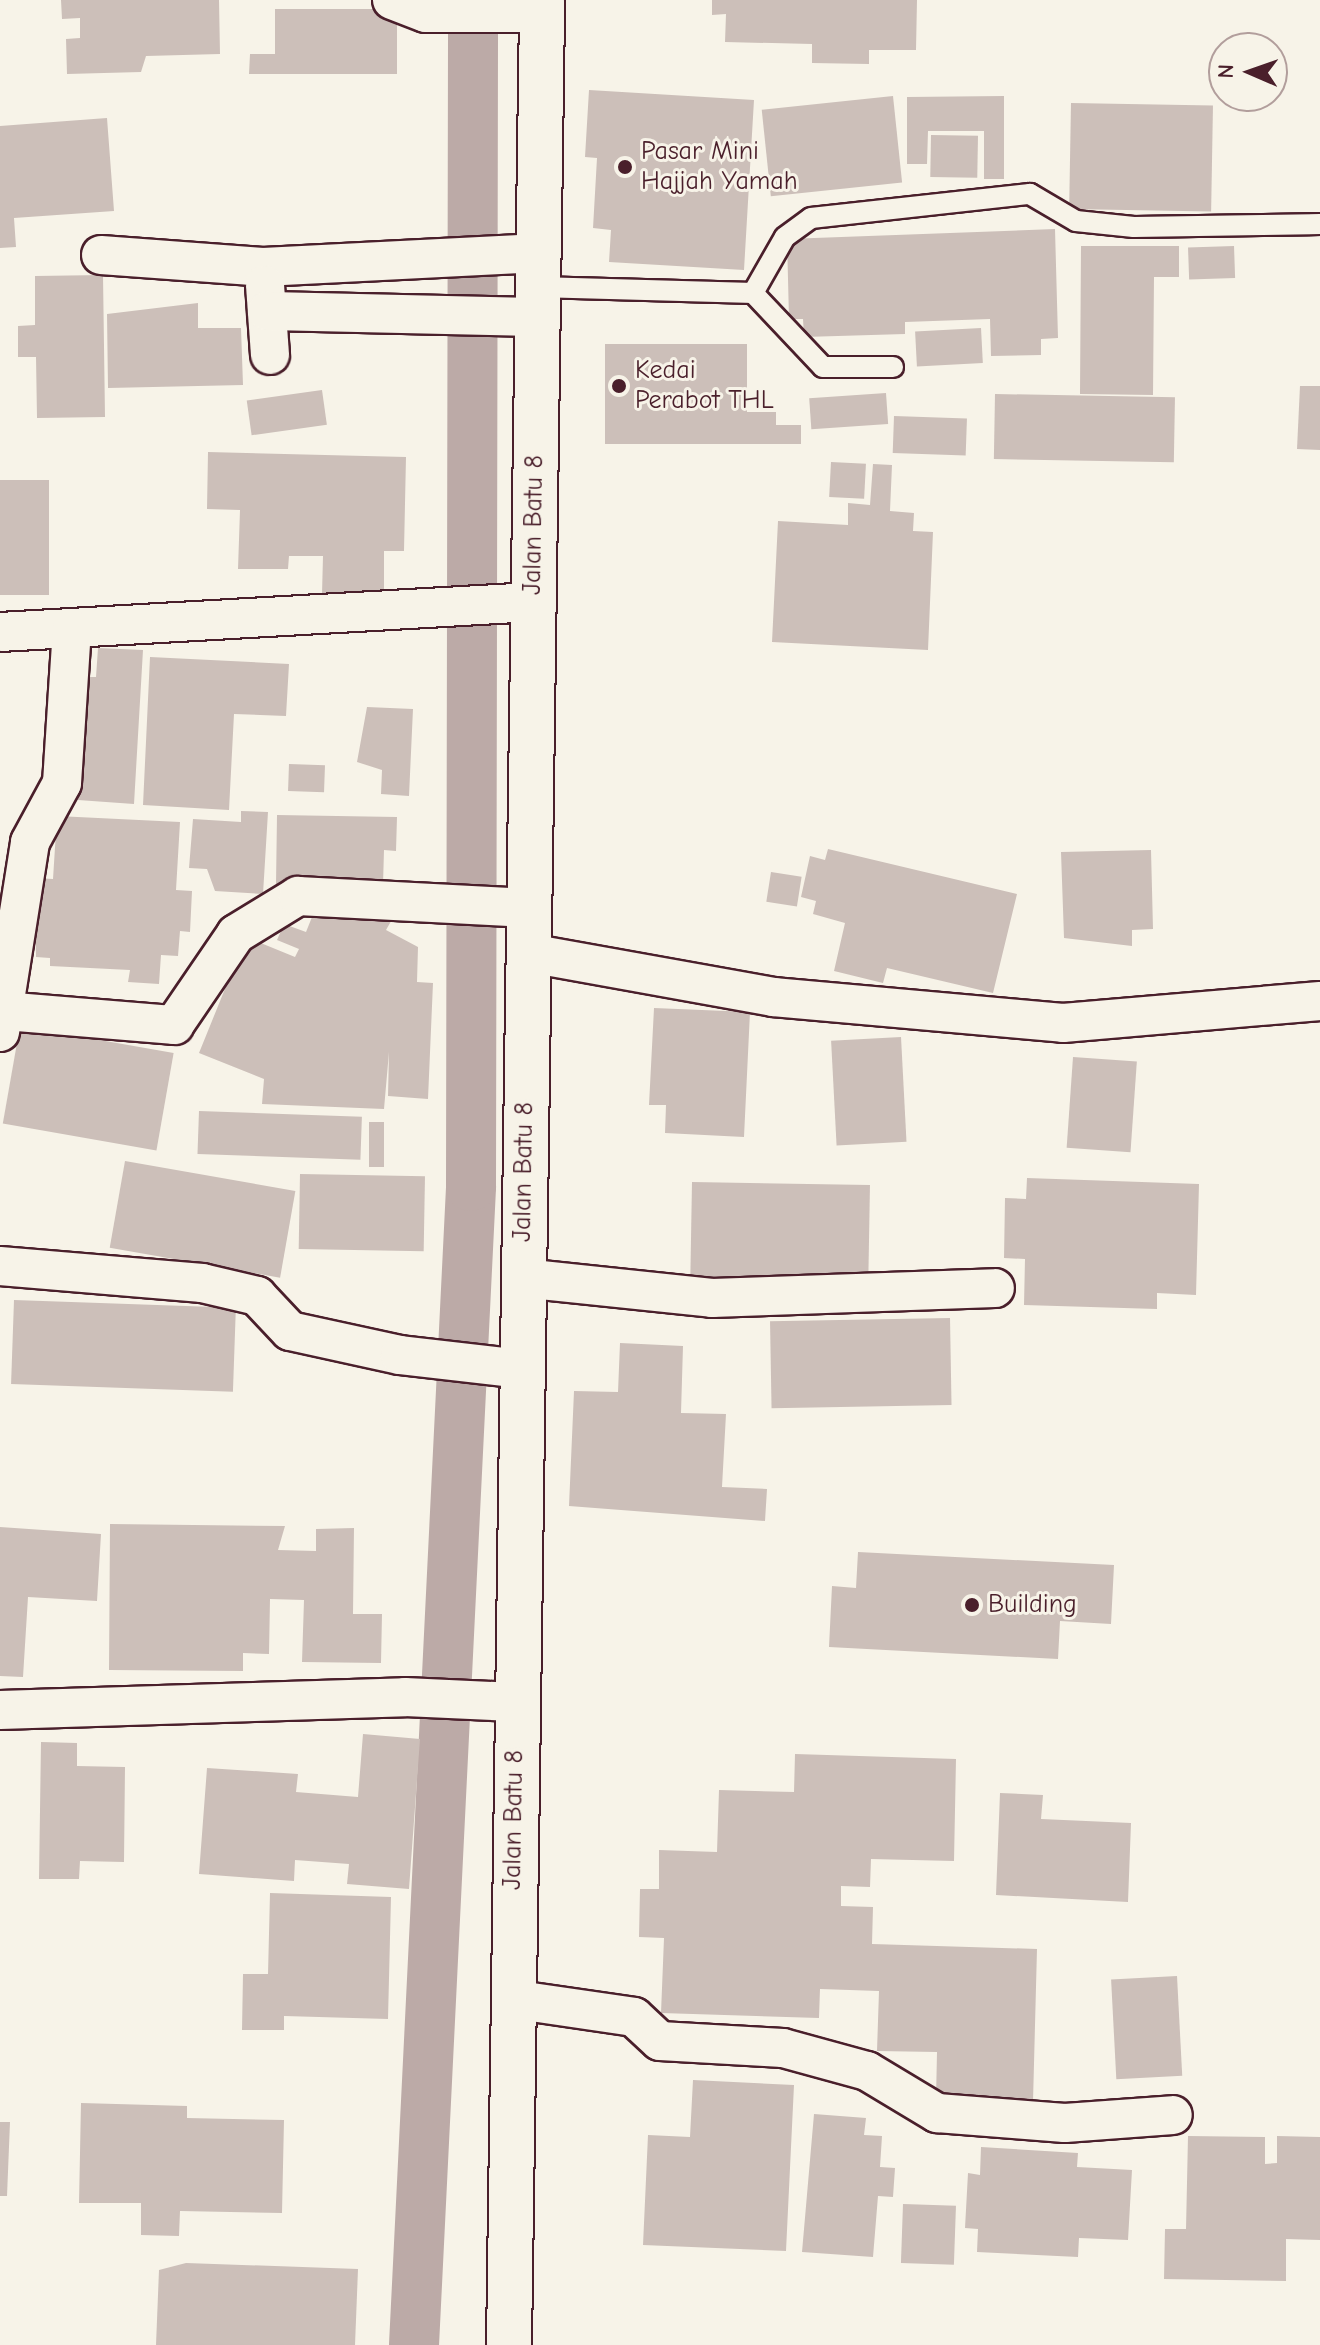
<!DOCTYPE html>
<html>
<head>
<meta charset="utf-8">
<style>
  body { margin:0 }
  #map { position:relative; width:1320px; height:2345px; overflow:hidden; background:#f7f3e8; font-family:"Comic Neue",sans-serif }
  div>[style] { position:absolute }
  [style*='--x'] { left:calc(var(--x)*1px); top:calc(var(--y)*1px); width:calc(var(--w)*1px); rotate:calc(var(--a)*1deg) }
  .canal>* { height:50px; margin:-25px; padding:0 25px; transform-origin:25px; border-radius:25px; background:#bcaaa7 }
  .building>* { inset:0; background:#ccbfb9; transform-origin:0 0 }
  .roads { filter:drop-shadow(2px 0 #4a1f2b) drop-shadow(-2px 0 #4a1f2b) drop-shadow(0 2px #4a1f2b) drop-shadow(0 -2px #4a1f2b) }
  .service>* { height:20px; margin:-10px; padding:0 10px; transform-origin:10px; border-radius:10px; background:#f7f3e8 }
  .minor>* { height:38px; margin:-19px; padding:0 19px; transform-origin:19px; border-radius:19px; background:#f7f3e8 }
  .tertiary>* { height:44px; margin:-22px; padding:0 22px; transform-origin:22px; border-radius:22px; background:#f7f3e8 }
  .dots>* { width:22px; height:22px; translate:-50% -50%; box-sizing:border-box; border:4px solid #f7f3e8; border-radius:50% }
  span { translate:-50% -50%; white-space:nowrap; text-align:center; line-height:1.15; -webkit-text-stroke:6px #f7f3e8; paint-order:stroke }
  .poi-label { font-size:26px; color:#4a1f2b }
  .left { translate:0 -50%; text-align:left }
  .street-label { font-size:26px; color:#4a1f2b }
  .north { position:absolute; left:1208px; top:32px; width:80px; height:80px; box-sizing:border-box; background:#f7f3e8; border:2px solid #b29e9c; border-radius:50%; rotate:272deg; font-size:22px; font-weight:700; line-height:32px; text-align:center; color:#4a1f2b }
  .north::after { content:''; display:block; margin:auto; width:28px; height:36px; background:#4a1f2b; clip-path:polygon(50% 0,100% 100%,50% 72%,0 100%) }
</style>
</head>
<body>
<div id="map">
  <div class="canal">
    <div style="--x:414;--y:2345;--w:1160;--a:-87.18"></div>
    <div style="--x:471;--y:1186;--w:1186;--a:-89.9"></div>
  </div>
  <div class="building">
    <div style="clip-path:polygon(61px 0,219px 0,220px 54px,146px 56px,141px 72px,67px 74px,66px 39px,80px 38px,80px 18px,62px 19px)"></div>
    <div style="clip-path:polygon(712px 0,917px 0,916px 50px,869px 50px,869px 64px,812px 63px,812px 44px,725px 42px,726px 14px,712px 15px)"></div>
    <div style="clip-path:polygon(275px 9px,397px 9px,397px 74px,249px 74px,250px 54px,275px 54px)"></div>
    <div style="clip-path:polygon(589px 90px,754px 100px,744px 270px,609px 262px,611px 230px,593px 228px,597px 158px,585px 157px)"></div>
    <div style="left:893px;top:96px;width:87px;height:132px;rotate:84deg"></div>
    <div style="clip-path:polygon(1004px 96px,1004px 179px,984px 179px,984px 131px,928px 131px,927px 164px,907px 164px,907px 97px)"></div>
    <div style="left:1071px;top:103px;width:142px;height:106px;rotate:1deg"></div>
    <div style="clip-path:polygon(107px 118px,114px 211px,14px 218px,16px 247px,0 248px,0 126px)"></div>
    <div style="left:931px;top:135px;width:47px;height:42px;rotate:1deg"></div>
    <div style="clip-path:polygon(1055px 229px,1058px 338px,1041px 339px,1041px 355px,991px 356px,990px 319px,905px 322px,905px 334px,804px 337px,803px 319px,789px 319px,787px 239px)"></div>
    <div style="clip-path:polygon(1081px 246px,1179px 246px,1179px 277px,1154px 277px,1153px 395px,1080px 394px)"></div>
    <div style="left:1234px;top:246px;width:32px;height:46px;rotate:88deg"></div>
    <div style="clip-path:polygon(103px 275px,105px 417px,37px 418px,36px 357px,18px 357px,18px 326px,35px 325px,35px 276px)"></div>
    <div style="clip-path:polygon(198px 303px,198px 328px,241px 328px,243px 385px,108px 388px,107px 314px)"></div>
    <div style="left:981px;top:328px;width:35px;height:66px;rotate:87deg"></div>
    <div style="clip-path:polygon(605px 344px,747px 344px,747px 412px,776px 412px,776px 425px,801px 425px,801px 444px,605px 444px)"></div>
    <div style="clip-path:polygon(1300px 386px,1320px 386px,1320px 450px,1297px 449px)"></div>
    <div style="left:322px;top:390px;width:35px;height:76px;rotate:82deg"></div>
    <div style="left:886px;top:393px;width:31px;height:77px;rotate:86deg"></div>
    <div style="left:995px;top:394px;width:180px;height:65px;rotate:1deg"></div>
    <div style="left:894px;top:416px;width:73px;height:37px;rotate:2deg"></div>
    <div style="clip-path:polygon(208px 452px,406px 457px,404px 551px,384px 551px,384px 595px,322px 594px,323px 556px,289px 556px,288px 569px,238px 569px,240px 510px,207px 509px)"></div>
    <div style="left:831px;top:462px;width:35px;height:35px;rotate:3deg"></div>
    <div style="clip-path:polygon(873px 464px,892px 465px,890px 511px,914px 513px,913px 531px,933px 532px,928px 650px,772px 642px,778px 521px,848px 525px,848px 503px,870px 505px)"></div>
    <div style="left:0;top:480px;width:49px;height:115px"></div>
    <div style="clip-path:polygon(98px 648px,143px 650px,134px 804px,78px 800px,85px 677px,96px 677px)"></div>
    <div style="clip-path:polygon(150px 657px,289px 664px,286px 716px,234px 714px,229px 810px,143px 805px)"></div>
    <div style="clip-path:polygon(367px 707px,413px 709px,409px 796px,381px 794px,382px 770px,357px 762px)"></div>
    <div style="left:289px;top:764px;width:36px;height:27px;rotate:2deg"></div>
    <div style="clip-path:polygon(241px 811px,268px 812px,263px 894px,215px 891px,207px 869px,189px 868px,193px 819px,241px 822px)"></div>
    <div style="clip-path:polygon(277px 815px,397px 817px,396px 851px,384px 850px,383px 885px,276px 884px)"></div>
    <div style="clip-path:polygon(57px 816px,180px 822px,176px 890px,192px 891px,190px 932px,180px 931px,178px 956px,161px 955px,159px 984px,128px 982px,130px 970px,50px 966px,50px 958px,36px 957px,35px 878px,53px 879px)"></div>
    <div style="clip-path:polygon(828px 849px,1017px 894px,993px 993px,887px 968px,883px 983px,834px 971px,845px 923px,813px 914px,816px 901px,801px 897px,810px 856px,825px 860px)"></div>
    <div style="clip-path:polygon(1151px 850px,1153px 929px,1132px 930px,1132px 946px,1064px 938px,1061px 852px)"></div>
    <div style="left:771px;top:872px;width:31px;height:30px;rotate:9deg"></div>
    <div style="clip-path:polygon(316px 907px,394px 916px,386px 930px,418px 947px,417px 982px,433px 983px,428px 1099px,388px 1096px,389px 1052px,384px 1109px,262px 1104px,264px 1079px,199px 1053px,246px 937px,295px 957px,299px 949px,277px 940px,284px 924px,306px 932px)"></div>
    <div style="clip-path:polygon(654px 1008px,750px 1012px,744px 1137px,665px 1133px,666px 1105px,649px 1105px)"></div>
    <div style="left:20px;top:1026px;width:156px;height:99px;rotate:10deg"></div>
    <div style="left:901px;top:1037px;width:105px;height:70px;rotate:87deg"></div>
    <div style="left:1073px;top:1057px;width:64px;height:91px;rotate:4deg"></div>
    <div style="left:199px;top:1111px;width:163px;height:43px;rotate:2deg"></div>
    <div style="left:369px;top:1122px;width:15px;height:45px"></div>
    <div style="left:125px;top:1161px;width:173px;height:88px;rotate:10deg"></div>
    <div style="left:300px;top:1174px;width:125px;height:75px;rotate:1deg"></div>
    <div style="clip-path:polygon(1027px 1178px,1199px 1184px,1196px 1295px,1157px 1293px,1157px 1309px,1024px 1305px,1025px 1259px,1004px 1258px,1005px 1198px,1026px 1199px)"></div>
    <div style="left:692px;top:1182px;width:178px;height:101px;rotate:1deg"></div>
    <div style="left:14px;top:1300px;width:222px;height:84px;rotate:2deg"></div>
    <div style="left:950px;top:1318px;width:87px;height:180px;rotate:89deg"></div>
    <div style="clip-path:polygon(620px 1343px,683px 1346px,681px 1413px,726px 1414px,722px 1487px,767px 1489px,765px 1521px,569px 1506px,574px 1391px,618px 1392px)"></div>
    <div style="clip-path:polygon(110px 1524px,285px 1526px,278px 1550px,316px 1551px,316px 1529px,354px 1528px,353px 1614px,382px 1614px,381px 1663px,302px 1662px,304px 1600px,270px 1599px,269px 1654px,243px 1653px,243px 1671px,109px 1670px)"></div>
    <div style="clip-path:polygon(0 1527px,101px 1534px,97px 1601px,28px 1597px,23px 1677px,0 1676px)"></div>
    <div style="clip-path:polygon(858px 1552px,1114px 1565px,1111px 1624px,1060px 1621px,1058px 1659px,829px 1647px,832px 1586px,856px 1588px)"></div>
    <div style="clip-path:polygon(363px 1734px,420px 1739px,409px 1889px,347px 1884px,349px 1864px,295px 1860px,294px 1881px,199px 1874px,207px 1768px,298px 1774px,296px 1792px,358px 1797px)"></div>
    <div style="clip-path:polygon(41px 1742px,77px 1743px,77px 1766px,125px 1767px,124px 1862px,80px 1861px,79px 1879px,39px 1879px)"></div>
    <div style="clip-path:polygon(795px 1754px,956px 1759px,954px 1861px,871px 1859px,870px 1887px,841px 1886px,841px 1906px,873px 1907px,872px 1944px,1037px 1949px,1033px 2102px,936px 2099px,937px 2052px,877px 2051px,879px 1991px,820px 1989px,819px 2018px,661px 2013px,664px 1938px,639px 1937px,640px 1889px,659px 1889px,659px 1850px,717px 1852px,719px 1790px,794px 1792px)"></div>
    <div style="clip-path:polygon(1000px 1793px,1043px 1795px,1041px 1819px,1131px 1823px,1128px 1902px,996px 1895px)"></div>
    <div style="clip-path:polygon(270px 1893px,391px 1897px,388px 2019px,284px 2016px,284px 2030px,242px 2030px,243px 1974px,268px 1974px)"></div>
    <div style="left:1177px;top:1976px;width:100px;height:66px;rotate:87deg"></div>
    <div style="clip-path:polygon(693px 2080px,794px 2085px,786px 2251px,643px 2245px,648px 2135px,690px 2137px)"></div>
    <div style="clip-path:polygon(81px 2103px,187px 2106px,187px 2118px,284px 2120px,282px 2213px,180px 2211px,179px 2236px,141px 2235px,141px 2203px,79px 2203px)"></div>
    <div style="clip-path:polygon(814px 2114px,866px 2118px,864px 2135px,882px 2136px,880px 2167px,895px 2168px,893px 2197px,878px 2196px,873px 2257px,802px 2252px)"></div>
    <div style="clip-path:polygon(0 2122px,10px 2122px,7px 2196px,0 2196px)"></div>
    <div style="clip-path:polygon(1188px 2136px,1265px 2137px,1265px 2164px,1277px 2163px,1277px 2136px,1320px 2137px,1320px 2240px,1286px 2239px,1286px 2281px,1164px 2279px,1165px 2229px,1186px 2229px)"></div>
    <div style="clip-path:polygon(981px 2147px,1078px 2153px,1077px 2167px,1132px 2170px,1128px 2240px,1079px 2238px,1078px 2257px,977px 2252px,978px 2229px,965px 2228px,968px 2173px,980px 2175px)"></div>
    <div style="left:903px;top:2204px;width:53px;height:59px;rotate:2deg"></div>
    <div style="clip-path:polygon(186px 2263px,358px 2269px,355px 2345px,156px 2345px,159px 2270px)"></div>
  </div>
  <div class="roads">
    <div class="service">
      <div style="--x:538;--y:287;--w:215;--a:1.6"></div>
      <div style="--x:753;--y:293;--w:64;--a:-60.3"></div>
      <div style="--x:785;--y:237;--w:32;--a:-36"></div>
      <div style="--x:811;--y:218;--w:220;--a:-6.3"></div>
      <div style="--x:1030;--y:194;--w:53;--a:30.4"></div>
      <div style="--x:1076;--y:221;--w:58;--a:5.9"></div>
      <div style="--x:1134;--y:227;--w:186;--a:-0.9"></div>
      <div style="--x:753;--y:293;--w:102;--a:46.6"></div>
      <div style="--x:823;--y:367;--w:70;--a:0"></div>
    </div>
    <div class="minor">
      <div style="--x:392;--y:0;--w:36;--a:21"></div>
      <div style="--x:426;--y:13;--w:116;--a:0"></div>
      <div style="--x:101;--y:255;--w:162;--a:4.2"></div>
      <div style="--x:263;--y:267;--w:277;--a:-2.9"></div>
      <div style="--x:265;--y:285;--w:70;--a:85.9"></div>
      <div style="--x:267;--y:311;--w:270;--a:1.3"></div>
      <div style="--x:0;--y:632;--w:534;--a:-3.22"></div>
      <div style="--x:529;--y:953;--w:248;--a:10.2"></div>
      <div style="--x:773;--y:997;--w:291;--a:5.1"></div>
      <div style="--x:1063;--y:1023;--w:258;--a:-4.9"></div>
      <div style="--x:4;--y:1011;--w:171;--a:4.7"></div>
      <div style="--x:174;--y:1025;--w:110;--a:-55.7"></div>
      <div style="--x:236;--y:934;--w:73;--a:-31.5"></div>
      <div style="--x:298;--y:896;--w:231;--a:3"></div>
      <div style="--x:0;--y:1032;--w:192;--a:-81"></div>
      <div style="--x:30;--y:842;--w:67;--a:-61.5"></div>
      <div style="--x:62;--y:783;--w:154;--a:-86.3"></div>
      <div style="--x:0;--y:1266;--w:203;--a:4.8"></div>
      <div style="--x:202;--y:1283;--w:57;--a:13.3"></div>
      <div style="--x:257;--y:1296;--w:48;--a:46.7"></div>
      <div style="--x:290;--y:1331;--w:113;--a:12.3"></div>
      <div style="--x:400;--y:1355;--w:122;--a:6.6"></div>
      <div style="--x:522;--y:1278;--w:191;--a:6"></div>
      <div style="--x:712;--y:1298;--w:283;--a:-2"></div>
      <div style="--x:0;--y:1710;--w:405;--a:-1.8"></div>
      <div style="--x:405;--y:1697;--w:111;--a:2.6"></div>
      <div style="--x:511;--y:1999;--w:124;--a:8.3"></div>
      <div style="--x:634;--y:2017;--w:35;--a:43"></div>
      <div style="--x:660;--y:2041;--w:123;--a:3.3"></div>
      <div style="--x:783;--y:2048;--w:87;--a:15.3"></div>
      <div style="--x:867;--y:2071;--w:82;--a:31"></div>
      <div style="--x:937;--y:2113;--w:128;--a:4.5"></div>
      <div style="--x:1065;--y:2123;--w:108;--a:-4.2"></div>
    </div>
    <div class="tertiary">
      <div style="--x:509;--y:2345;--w:2345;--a:-89.19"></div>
    </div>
  </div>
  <div class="dots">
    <div style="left:625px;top:167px;background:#4a1f2b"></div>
    <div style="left:619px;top:386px;background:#4a1f2b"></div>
    <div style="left:972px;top:1605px;background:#4a1f2b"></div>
  </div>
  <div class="poi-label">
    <span class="left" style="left:641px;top:167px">Pasar Mini<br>Hajjah Yamah</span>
    <span class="left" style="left:635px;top:386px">Kedai<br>Perabot THL</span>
    <span class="left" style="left:988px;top:1605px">Building</span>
  </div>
  <div class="street-label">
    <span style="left:534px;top:525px;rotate:-89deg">Jalan Batu 8</span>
    <span style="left:524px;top:1172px;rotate:-89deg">Jalan Batu 8</span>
    <span style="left:514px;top:1820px;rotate:-89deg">Jalan Batu 8</span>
  </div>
  <div class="north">N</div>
</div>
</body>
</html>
